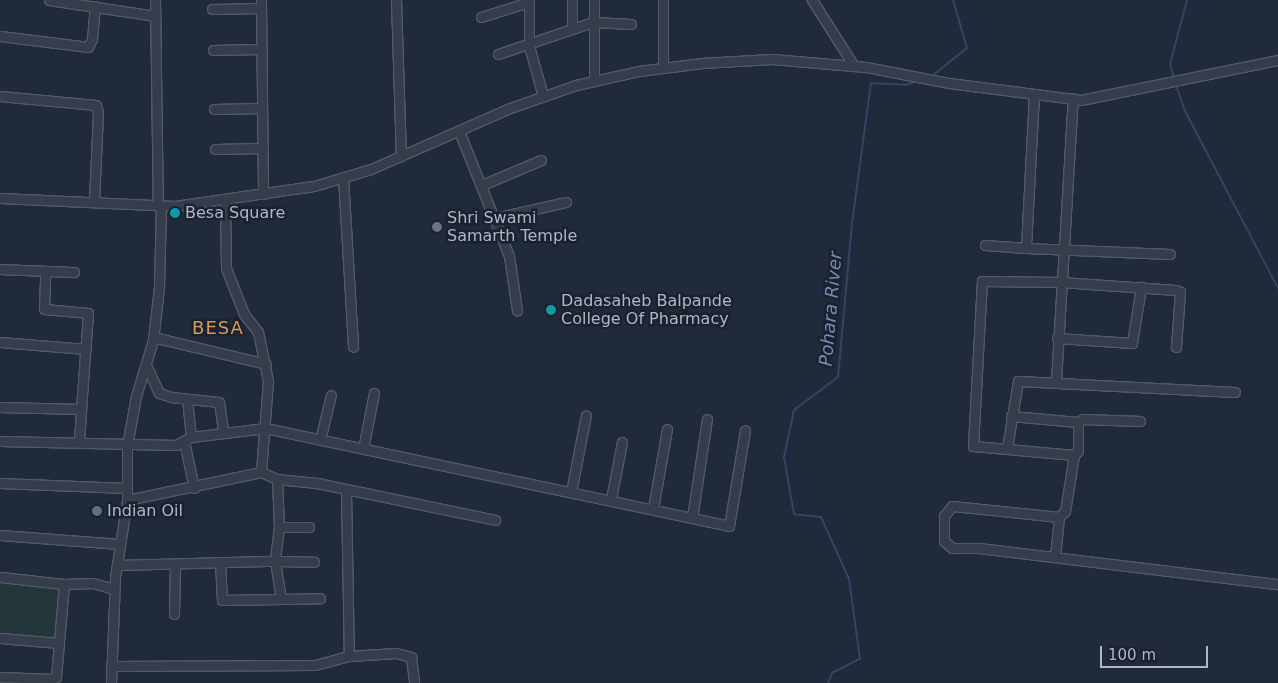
<!DOCTYPE html>
<html>
<head>
<meta charset="utf-8">
<style>
  body { margin:0 }
  #map { position:relative; width:1278px; height:683px; overflow:hidden; background:#212a3a; font-family:"DejaVu Sans",sans-serif }
  div>[style] { position:absolute }
  [style*='--x'] { left:calc(var(--x)*1px); top:calc(var(--y)*1px); width:calc(var(--w)*1px); rotate:calc(var(--a)*1deg) }
  .green>* { inset:0; background:#23373b; transform-origin:0 0 }
  .stream>* { height:2px; margin:-1px; padding:0 1px; transform-origin:1px; border-radius:1px; background:#344462 }
  .roads { filter:drop-shadow(1px 0 #525a68) drop-shadow(-1px 0 #525a68) drop-shadow(0 1px #525a68) drop-shadow(0 -1px #525a68) }
  .minor>* { height:9px; margin:-4.5px; padding:0 4.5px; transform-origin:4.5px; border-radius:4.5px; background:#353c4a }
  .dots>* { width:14px; height:14px; translate:-50% -50%; box-sizing:border-box; border:2px solid #1a212f; border-radius:50% }
  span { translate:-50% -50%; white-space:nowrap; text-align:center; line-height:1.15; -webkit-text-stroke:5px #1a212f; paint-order:stroke }
  .poi-label { font-size:16px; color:#afb7c6 }
  .left { translate:0 -50%; text-align:left }
  .water-label { font-size:18px; color:#768bb0; font-style:italic }
  .neighbourhood-label { font-size:18px; color:#d6995b; letter-spacing:1px }
  .scale { position:absolute; left:1100px; top:646px; width:108px; height:22px; box-sizing:border-box; border:2px solid #afb7c6; border-top:0; padding-left:6px; font-size:15px; line-height:18px; white-space:nowrap; color:#afb7c6; -webkit-text-stroke:4px #1a212f; paint-order:stroke }
</style>
</head>
<body>
<div id="map">
  <div class="green">
    <div style="left:0;top:582px;width:59px;height:53px;rotate:5deg"></div>
  </div>
  <div class="stream">
    <div style="--x:932;--y:76;--w:45;--a:-38.7"></div>
    <div style="--x:967;--y:48;--w:50;--a:-106.3"></div>
    <div style="--x:1174;--y:78;--w:15;--a:-106"></div>
    <div style="--x:1170;--y:64;--w:66;--a:-75.1"></div>
    <div style="--x:1176;--y:85;--w:28;--a:71"></div>
    <div style="--x:1185;--y:111;--w:200;--a:62.3"></div>
    <div style="--x:828;--y:683;--w:11;--a:-68"></div>
    <div style="--x:832;--y:673;--w:31;--a:-27"></div>
    <div style="--x:860;--y:659;--w:81;--a:-97.8"></div>
    <div style="--x:849;--y:579;--w:68;--a:-114.3"></div>
    <div style="--x:821;--y:517;--w:27;--a:-174"></div>
    <div style="--x:794;--y:514;--w:58;--a:-100"></div>
    <div style="--x:784;--y:457;--w:48;--a:-78"></div>
    <div style="--x:794;--y:410;--w:55;--a:-36.9"></div>
    <div style="--x:838;--y:377;--w:155;--a:-84.8"></div>
    <div style="--x:852;--y:223;--w:141;--a:-82.3"></div>
    <div style="--x:871;--y:83;--w:34;--a:3"></div>
    <div style="--x:905;--y:85;--w:14;--a:-17"></div>
  </div>
  <div class="roads">
    <div class="minor">
      <div style="--x:49;--y:0;--w:108;--a:8.5"></div>
      <div style="--x:155;--y:0;--w:206;--a:89.2"></div>
      <div style="--x:261;--y:0;--w:194;--a:89.4"></div>
      <div style="--x:396;--y:0;--w:156;--a:88.2"></div>
      <div style="--x:529;--y:0;--w:46;--a:90"></div>
      <div style="--x:529;--y:46;--w:52;--a:74.4"></div>
      <div style="--x:812;--y:0;--w:78;--a:57.5"></div>
      <div style="--x:212;--y:9;--w:49;--a:-1.2"></div>
      <div style="--x:481;--y:17;--w:50;--a:-17.4"></div>
      <div style="--x:572;--y:29;--w:29;--a:-90"></div>
      <div style="--x:0;--y:36;--w:89;--a:7.1"></div>
      <div style="--x:88;--y:47;--w:9;--a:-63"></div>
      <div style="--x:92;--y:39;--w:33;--a:-85"></div>
      <div style="--x:213;--y:50;--w:48;--a:-1.2"></div>
      <div style="--x:498;--y:54;--w:100;--a:-18.6"></div>
      <div style="--x:593;--y:22;--w:38;--a:3"></div>
      <div style="--x:663;--y:68;--w:68;--a:-90"></div>
      <div style="--x:594;--y:81;--w:81;--a:-90"></div>
      <div style="--x:1034;--y:94;--w:154;--a:93"></div>
      <div style="--x:1026;--y:248;--w:144;--a:2.4"></div>
      <div style="--x:0;--y:96;--w:96;--a:5.4"></div>
      <div style="--x:96;--y:105;--w:8;--a:76"></div>
      <div style="--x:98;--y:113;--w:89;--a:92.6"></div>
      <div style="--x:214;--y:109;--w:48;--a:-1.2"></div>
      <div style="--x:459;--y:131;--w:135;--a:68.2"></div>
      <div style="--x:509;--y:256;--w:55;--a:81.6"></div>
      <div style="--x:215;--y:149;--w:48;--a:-1.2"></div>
      <div style="--x:343;--y:177;--w:170;--a:86.6"></div>
      <div style="--x:482;--y:185;--w:64;--a:-23"></div>
      <div style="--x:0;--y:198;--w:175;--a:2.6"></div>
      <div style="--x:175;--y:206;--w:140;--a:-8.2"></div>
      <div style="--x:314;--y:186;--w:59;--a:-16.6"></div>
      <div style="--x:371;--y:169;--w:152;--a:-23.7"></div>
      <div style="--x:510;--y:108;--w:70;--a:-19.2"></div>
      <div style="--x:576;--y:85;--w:65;--a:-12.5"></div>
      <div style="--x:639;--y:71;--w:64;--a:-7.2"></div>
      <div style="--x:702;--y:63;--w:70;--a:-3.3"></div>
      <div style="--x:772;--y:59;--w:94;--a:4.9"></div>
      <div style="--x:866;--y:67;--w:85;--a:10.9"></div>
      <div style="--x:949;--y:83;--w:133;--a:7.3"></div>
      <div style="--x:1081;--y:100;--w:201;--a:-11.5"></div>
      <div style="--x:495;--y:218;--w:73;--a:-12.7"></div>
      <div style="--x:985;--y:245;--w:41;--a:4.2"></div>
      <div style="--x:0;--y:269;--w:74;--a:2.3"></div>
      <div style="--x:153;--y:337;--w:116;--a:13.4"></div>
      <div style="--x:1057;--y:338;--w:75;--a:3.8"></div>
      <div style="--x:1132;--y:343;--w:57;--a:-80.9"></div>
      <div style="--x:0;--y:342;--w:86;--a:4.7"></div>
      <div style="--x:146;--y:365;--w:31;--a:65"></div>
      <div style="--x:159;--y:393;--w:13;--a:18"></div>
      <div style="--x:171;--y:397;--w:48;--a:5.9"></div>
      <div style="--x:219;--y:402;--w:30;--a:82"></div>
      <div style="--x:1056;--y:381;--w:283;--a:-86.6"></div>
      <div style="--x:187;--y:399;--w:38;--a:84"></div>
      <div style="--x:0;--y:407;--w:81;--a:1.4"></div>
      <div style="--x:81;--y:409;--w:96;--a:-85.8"></div>
      <div style="--x:88;--y:313;--w:44;--a:-174.8"></div>
      <div style="--x:44;--y:309;--w:38;--a:-88"></div>
      <div style="--x:1011;--y:416;--w:67;--a:5.1"></div>
      <div style="--x:1078;--y:422;--w:6;--a:-31"></div>
      <div style="--x:1083;--y:419;--w:57;--a:2"></div>
      <div style="--x:1078;--y:422;--w:29;--a:90"></div>
      <div style="--x:1078;--y:451;--w:6;--a:135"></div>
      <div style="--x:1074;--y:455;--w:57;--a:99.1"></div>
      <div style="--x:1065;--y:511;--w:8;--a:135"></div>
      <div style="--x:1059;--y:517;--w:108;--a:-174.1"></div>
      <div style="--x:952;--y:506;--w:13;--a:129"></div>
      <div style="--x:944;--y:516;--w:25;--a:90"></div>
      <div style="--x:944;--y:541;--w:11;--a:41"></div>
      <div style="--x:952;--y:548;--w:27;--a:0"></div>
      <div style="--x:979;--y:548;--w:301;--a:6.9"></div>
      <div style="--x:320;--y:440;--w:46;--a:-76.3"></div>
      <div style="--x:0;--y:441;--w:176;--a:1.3"></div>
      <div style="--x:176;--y:445;--w:17;--a:-28"></div>
      <div style="--x:191;--y:437;--w:75;--a:-6.9"></div>
      <div style="--x:265;--y:428;--w:474;--a:11.9"></div>
      <div style="--x:729;--y:526;--w:97;--a:-80.5"></div>
      <div style="--x:79;--y:441;--w:32;--a:-86"></div>
      <div style="--x:184;--y:441;--w:48;--a:78"></div>
      <div style="--x:1007;--y:448;--w:68;--a:-80.7"></div>
      <div style="--x:1018;--y:381;--w:217;--a:2.9"></div>
      <div style="--x:363;--y:449;--w:57;--a:-78.9"></div>
      <div style="--x:1074;--y:455;--w:101;--a:-174.9"></div>
      <div style="--x:973;--y:446;--w:165;--a:-86.9"></div>
      <div style="--x:982;--y:281;--w:79;--a:0.7"></div>
      <div style="--x:1061;--y:282;--w:115;--a:4"></div>
      <div style="--x:1176;--y:290;--w:4;--a:27"></div>
      <div style="--x:1180;--y:292;--w:55;--a:94.2"></div>
      <div style="--x:261;--y:472;--w:17;--a:24"></div>
      <div style="--x:277;--y:479;--w:40;--a:5.7"></div>
      <div style="--x:317;--y:483;--w:182;--a:11.7"></div>
      <div style="--x:277;--y:479;--w:48;--a:87.6"></div>
      <div style="--x:279;--y:527;--w:34;--a:97"></div>
      <div style="--x:275;--y:561;--w:39;--a:1"></div>
      <div style="--x:0;--y:483;--w:127;--a:2.3"></div>
      <div style="--x:346;--y:491;--w:165;--a:89"></div>
      <div style="--x:571;--y:492;--w:78;--a:-79"></div>
      <div style="--x:611;--y:499;--w:58;--a:-79.1"></div>
      <div style="--x:127;--y:500;--w:137;--a:-11.8"></div>
      <div style="--x:261;--y:472;--w:91;--a:-85.6"></div>
      <div style="--x:268;--y:381;--w:50;--a:-101.5"></div>
      <div style="--x:258;--y:332;--w:23;--a:-128"></div>
      <div style="--x:244;--y:314;--w:49;--a:-111.4"></div>
      <div style="--x:226;--y:268;--w:69;--a:-90.8"></div>
      <div style="--x:653;--y:509;--w:81;--a:-80.1"></div>
      <div style="--x:692;--y:518;--w:100;--a:-81.4"></div>
      <div style="--x:279;--y:527;--w:30;--a:0"></div>
      <div style="--x:0;--y:535;--w:120;--a:4.3"></div>
      <div style="--x:1055;--y:557;--w:40;--a:-84.3"></div>
      <div style="--x:220;--y:562;--w:38;--a:87"></div>
      <div style="--x:222;--y:600;--w:59;--a:-1"></div>
      <div style="--x:117;--y:565;--w:158;--a:-1.5"></div>
      <div style="--x:275;--y:561;--w:38;--a:81"></div>
      <div style="--x:281;--y:599;--w:39;--a:-1"></div>
      <div style="--x:0;--y:577;--w:64;--a:6.2"></div>
      <div style="--x:174;--y:614;--w:49;--a:-88.8"></div>
      <div style="--x:0;--y:638;--w:59;--a:4.8"></div>
      <div style="--x:111;--y:666;--w:204;--a:-0.3"></div>
      <div style="--x:315;--y:665;--w:35;--a:-15"></div>
      <div style="--x:349;--y:656;--w:47;--a:-3.7"></div>
      <div style="--x:396;--y:653;--w:16;--a:15"></div>
      <div style="--x:411;--y:657;--w:26;--a:83"></div>
      <div style="--x:0;--y:677;--w:52;--a:2.2"></div>
      <div style="--x:52;--y:679;--w:4;--a:-27"></div>
      <div style="--x:56;--y:677;--w:93;--a:-85.1"></div>
      <div style="--x:64;--y:584;--w:29;--a:-2"></div>
      <div style="--x:93;--y:583;--w:22;--a:16"></div>
      <div style="--x:111;--y:683;--w:106;--a:-87.8"></div>
      <div style="--x:115;--y:577;--w:78;--a:-81.1"></div>
      <div style="--x:127;--y:500;--w:54;--a:-90"></div>
      <div style="--x:127;--y:446;--w:51;--a:-79.8"></div>
      <div style="--x:136;--y:396;--w:59;--a:-73.1"></div>
      <div style="--x:153;--y:340;--w:53;--a:-83.5"></div>
      <div style="--x:159;--y:287;--w:81;--a:-88.6"></div>
    </div>
  </div>
  <div class="dots">
    <div style="left:175px;top:213px;background:#0f9aa8"></div>
    <div style="left:437px;top:227px;background:#6b7280"></div>
    <div style="left:551px;top:310px;background:#0f9aa8"></div>
    <div style="left:97px;top:511px;background:#5c6f8a"></div>
  </div>
  <div class="poi-label">
    <span class="left" style="left:185px;top:213px">Besa Square</span>
    <span class="left" style="left:447px;top:227px">Shri Swami<br>Samarth Temple</span>
    <span class="left" style="left:561px;top:310px">Dadasaheb Balpande<br>College Of Pharmacy</span>
    <span class="left" style="left:107px;top:511px">Indian Oil</span>
  </div>
  <div class="water-label">
    <span style="left:831px;top:309px;rotate:-85deg">Pohara River</span>
  </div>
  <div class="neighbourhood-label">
    <span style="left:218px;top:328px">BESA</span>
  </div>
  <div class="scale">100 m</div>
</div>
</body>
</html>
